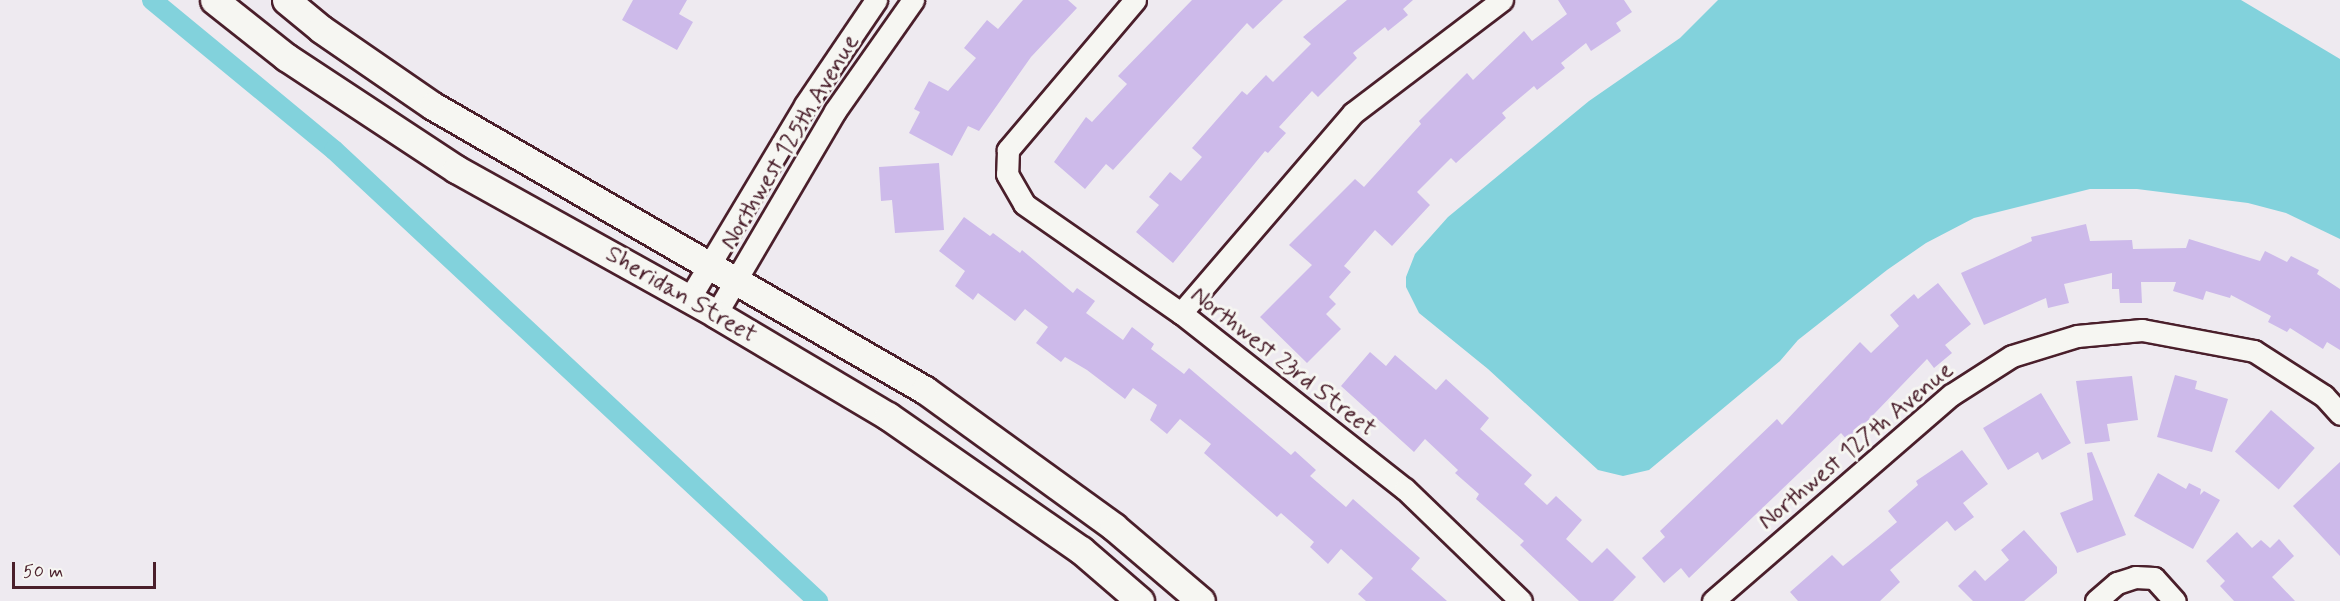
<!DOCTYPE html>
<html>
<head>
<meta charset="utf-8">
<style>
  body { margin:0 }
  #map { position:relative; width:2340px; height:601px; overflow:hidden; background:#eeeaf0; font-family:Mynerve,sans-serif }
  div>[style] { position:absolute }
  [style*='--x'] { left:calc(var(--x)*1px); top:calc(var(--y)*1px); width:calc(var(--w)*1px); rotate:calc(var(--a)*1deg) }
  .water>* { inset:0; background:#82d2dc }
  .canal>* { height:20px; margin:-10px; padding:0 10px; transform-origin:10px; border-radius:10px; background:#82d2dc }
  .building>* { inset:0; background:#cdbaea; transform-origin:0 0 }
  .roads { filter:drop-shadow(2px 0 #4a1f2b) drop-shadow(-2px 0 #4a1f2b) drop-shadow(0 2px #4a1f2b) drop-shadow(0 -2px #4a1f2b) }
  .minor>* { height:21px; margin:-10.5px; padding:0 10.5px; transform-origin:10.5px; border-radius:10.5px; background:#f6f6f2 }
  .major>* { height:27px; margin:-13.5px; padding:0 13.5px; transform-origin:13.5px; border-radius:13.5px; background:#f6f6f2 }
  span { translate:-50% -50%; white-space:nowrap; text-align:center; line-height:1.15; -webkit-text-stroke:6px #f6f6f2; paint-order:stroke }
  .street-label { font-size:24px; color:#4a1f2b }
  .scale { position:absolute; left:12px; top:562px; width:144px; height:27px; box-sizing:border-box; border:3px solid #4a1f2b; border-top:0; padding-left:8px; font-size:18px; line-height:21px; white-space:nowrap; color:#4a1f2b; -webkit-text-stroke:4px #f6f6f2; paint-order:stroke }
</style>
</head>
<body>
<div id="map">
  <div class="water">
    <div style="clip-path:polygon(1718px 0,2241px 0,2340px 59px,2340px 239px,2286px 213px,2248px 203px,2137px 189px,2090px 189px,1974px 218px,1926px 243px,1887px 270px,1798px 340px,1780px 361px,1649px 470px,1623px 476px,1598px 470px,1488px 369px,1419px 313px,1406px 287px,1406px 277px,1415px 254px,1448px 217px,1589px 101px,1680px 38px)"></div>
  </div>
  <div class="canal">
    <div style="--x:152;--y:0;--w:236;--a:39.5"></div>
    <div style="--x:334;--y:150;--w:662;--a:42.98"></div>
  </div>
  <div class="building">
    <div style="clip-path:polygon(633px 0,687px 0,679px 14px,693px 22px,677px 50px,622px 20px)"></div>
    <div style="clip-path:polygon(1023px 0,1068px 0,1077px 8px,1031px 57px,979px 131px,968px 126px,952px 156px,909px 133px,920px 112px,914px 109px,929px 81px,948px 91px,976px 58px,964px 48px,987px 20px,998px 29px)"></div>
    <div style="clip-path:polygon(1192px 0,1283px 0,1253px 29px,1247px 23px,1113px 170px,1106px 164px,1085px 189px,1054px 162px,1086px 117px,1092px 122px,1127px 84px,1118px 76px)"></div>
    <div style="clip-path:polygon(1347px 0,1413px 0,1403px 9px,1408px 15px,1388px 31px,1385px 27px,1353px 53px,1357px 58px,1318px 97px,1312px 91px,1279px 127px,1286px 133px,1268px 153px,1265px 151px,1173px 263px,1136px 232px,1159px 205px,1149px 197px,1170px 172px,1181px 181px,1202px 157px,1192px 148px,1242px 91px,1247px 95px,1266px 75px,1273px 82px,1311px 44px,1303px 37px)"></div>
    <div style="clip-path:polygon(1558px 0,1624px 0,1632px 12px,1616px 23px,1621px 31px,1591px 51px,1586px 43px,1561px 63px,1565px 68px,1537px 90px,1534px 86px,1502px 113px,1506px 118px,1456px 163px,1451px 158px,1417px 192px,1430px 205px,1392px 246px,1375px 230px,1344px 266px,1351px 272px,1329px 297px,1336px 304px,1326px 314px,1341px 329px,1307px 363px,1260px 317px,1312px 265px,1289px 245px,1355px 179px,1364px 187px,1421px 124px,1419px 121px,1467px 73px,1473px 80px,1524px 31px,1532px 41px,1567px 14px)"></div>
    <div style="clip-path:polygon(939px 163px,944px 230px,895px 233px,892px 200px,881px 201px,879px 167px)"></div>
    <div style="clip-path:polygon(964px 217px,990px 236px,993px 233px,1020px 253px,1022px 250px,1073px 293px,1077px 288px,1095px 301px,1086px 313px,1123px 340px,1132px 327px,1154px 344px,1151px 349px,1184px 374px,1189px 368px,1291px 455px,1295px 451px,1316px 470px,1310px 476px,1346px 507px,1353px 499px,1420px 558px,1411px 569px,1447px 601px,1366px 601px,1358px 594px,1373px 578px,1341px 549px,1328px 564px,1310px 547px,1314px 542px,1281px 513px,1277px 517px,1204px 453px,1211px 444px,1180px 419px,1167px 434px,1150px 420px,1157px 405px,1133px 388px,1125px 399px,1087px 370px,1065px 357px,1061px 362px,1036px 343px,1048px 327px,1025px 309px,1015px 321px,978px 293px,973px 300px,955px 286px,965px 271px,939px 251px)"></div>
    <div style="clip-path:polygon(2086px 224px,2090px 241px,2132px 240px,2133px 249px,2186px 248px,2189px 239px,2260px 261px,2265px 251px,2287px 262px,2291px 256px,2319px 270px,2317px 274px,2340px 289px,2340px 350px,2327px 342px,2323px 349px,2290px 328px,2287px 332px,2268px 322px,2271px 316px,2231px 295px,2230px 298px,2206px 291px,2203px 300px,2173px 291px,2176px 282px,2141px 282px,2142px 303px,2120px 303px,2119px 289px,2112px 289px,2112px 273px,2064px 284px,2069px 303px,2048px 308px,2046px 298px,1984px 325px,1961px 273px,2032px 241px,2031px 237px)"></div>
    <div style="clip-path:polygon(1938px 283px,1971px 324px,1945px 345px,1952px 353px,1934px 368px,1927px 359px,1848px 441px,1841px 433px,1689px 578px,1681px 568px,1664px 583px,1642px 558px,1665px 537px,1660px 531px,1777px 419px,1782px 425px,1860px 342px,1871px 353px,1899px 326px,1890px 315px,1914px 294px,1918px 299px)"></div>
    <div style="clip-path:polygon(1370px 352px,1386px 366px,1395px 355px,1436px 390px,1446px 379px,1489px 418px,1480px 429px,1532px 475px,1524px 484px,1547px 505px,1556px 496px,1582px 520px,1566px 539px,1592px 563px,1607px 548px,1636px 577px,1613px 601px,1579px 601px,1520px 545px,1524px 541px,1476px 499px,1479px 494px,1455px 473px,1458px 470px,1425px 439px,1414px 452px,1341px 386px)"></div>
    <div style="clip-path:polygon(2175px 375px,2197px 381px,2195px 389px,2228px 399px,2212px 452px,2157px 437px)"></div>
    <div style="clip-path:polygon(2132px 376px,2138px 420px,2107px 424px,2110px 441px,2085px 444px,2076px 381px)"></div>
    <div style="clip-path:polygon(2041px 393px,2071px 443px,2042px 460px,2038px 452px,2008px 470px,1983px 428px)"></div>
    <div style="left:2271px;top:410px;width:58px;height:55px;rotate:41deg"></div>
    <div style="clip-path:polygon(1962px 450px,1988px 484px,1963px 503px,1974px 517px,1955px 531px,1947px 521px,1890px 570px,1900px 582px,1880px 601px,1798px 601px,1790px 592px,1832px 555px,1843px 566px,1868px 546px,1897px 522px,1888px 511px,1918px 485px,1916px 481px)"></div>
    <div style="clip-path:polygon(2092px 452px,2126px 535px,2077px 553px,2060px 513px,2093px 500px,2087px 453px)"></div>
    <div style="clip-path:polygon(2340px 462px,2340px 556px,2293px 506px)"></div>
    <div style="clip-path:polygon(2158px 473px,2186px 489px,2189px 483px,2201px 489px,2200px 495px,2204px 491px,2220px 500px,2193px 549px,2134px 516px)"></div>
    <div style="clip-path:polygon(2024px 530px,2057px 567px,2057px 573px,2024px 601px,1973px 601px,1958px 586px,1975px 570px,1985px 581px,2009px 560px,2001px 550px)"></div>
    <div style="clip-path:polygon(2237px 532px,2252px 548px,2261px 540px,2270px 548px,2279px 539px,2294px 556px,2272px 577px,2295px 601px,2234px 601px,2220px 586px,2225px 581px,2206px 561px)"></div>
  </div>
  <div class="roads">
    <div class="minor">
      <div style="--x:1135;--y:0;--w:197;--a:130.3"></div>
      <div style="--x:1008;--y:150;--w:24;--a:92"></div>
      <div style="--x:1007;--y:174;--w:34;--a:60"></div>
      <div style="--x:1024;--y:204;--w:191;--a:34.8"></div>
      <div style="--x:1181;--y:313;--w:285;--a:38.2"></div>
      <div style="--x:1405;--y:489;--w:161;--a:44"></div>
      <div style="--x:689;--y:299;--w:226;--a:-59.1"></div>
      <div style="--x:805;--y:105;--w:127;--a:-55.9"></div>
      <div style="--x:1181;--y:313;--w:264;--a:-49.3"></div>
      <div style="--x:1353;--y:113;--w:187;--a:-37.2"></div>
      <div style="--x:716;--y:314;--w:235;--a:-59.6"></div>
      <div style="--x:835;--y:111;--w:136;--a:-54.9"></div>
      <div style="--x:1713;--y:601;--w:315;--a:-40.9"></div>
      <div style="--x:1951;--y:395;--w:72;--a:-32.6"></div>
      <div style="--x:2012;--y:356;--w:68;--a:-17.1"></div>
      <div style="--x:2077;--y:336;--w:65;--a:-5.3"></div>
      <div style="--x:2142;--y:330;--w:114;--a:10.6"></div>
      <div style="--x:2254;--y:351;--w:83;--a:32.7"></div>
      <div style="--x:2324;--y:396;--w:24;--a:48"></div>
      <div style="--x:2096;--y:601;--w:28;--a:-41"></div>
      <div style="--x:2117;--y:583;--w:19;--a:-18"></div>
      <div style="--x:2135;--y:577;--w:19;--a:3"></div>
      <div style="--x:2154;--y:578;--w:31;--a:48"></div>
    </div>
    <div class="major">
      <div style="--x:214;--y:0;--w:92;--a:38.4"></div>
      <div style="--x:286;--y:57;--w:204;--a:33.4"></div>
      <div style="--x:456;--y:169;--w:298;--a:29.1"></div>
      <div style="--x:716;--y:314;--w:200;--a:30.7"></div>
      <div style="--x:888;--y:416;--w:235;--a:34.8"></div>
      <div style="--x:1081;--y:550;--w:78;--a:40.8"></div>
      <div style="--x:286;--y:0;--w:45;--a:39.6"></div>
      <div style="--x:321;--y:29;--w:136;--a:34.5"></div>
      <div style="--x:433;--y:106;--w:568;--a:30"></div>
      <div style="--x:925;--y:390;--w:233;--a:35.9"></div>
      <div style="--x:1114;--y:527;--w:114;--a:40.4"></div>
    </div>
  </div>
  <div class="street-label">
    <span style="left:790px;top:142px;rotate:-59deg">Northwest 125th Avenue</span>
    <span style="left:681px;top:295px;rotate:30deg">Sheridan Street</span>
    <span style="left:1283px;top:362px;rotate:38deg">Northwest 23rd Street</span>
    <span style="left:1856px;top:446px;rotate:-40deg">Northwest 127th Avenue</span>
  </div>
  <div class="scale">50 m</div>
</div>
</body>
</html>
